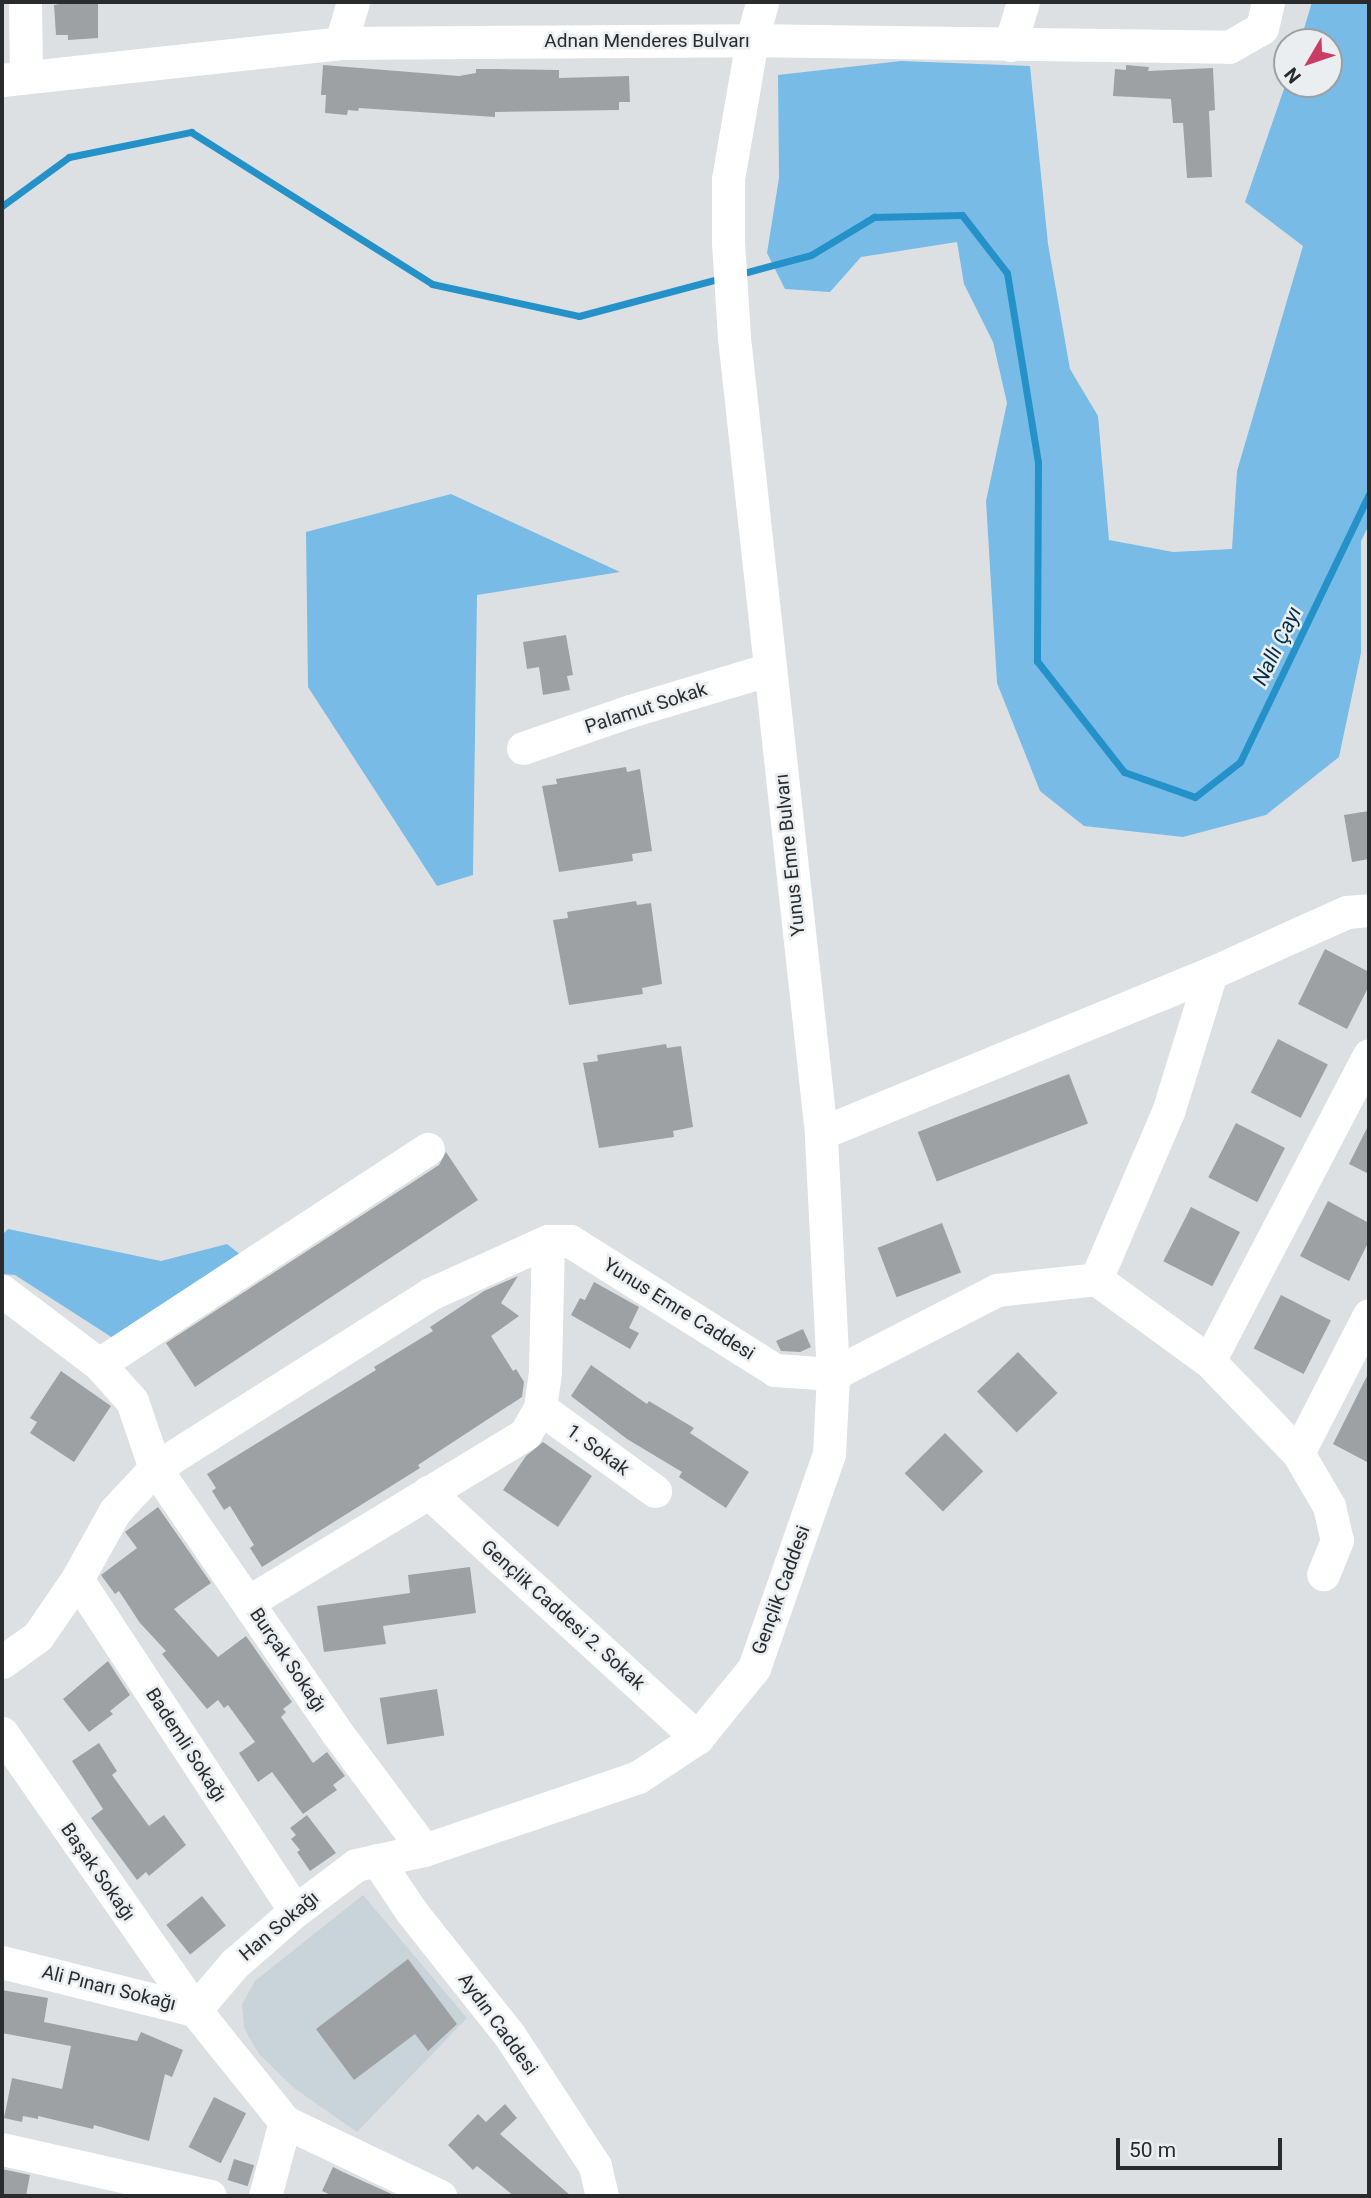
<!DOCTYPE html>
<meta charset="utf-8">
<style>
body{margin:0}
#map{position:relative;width:1371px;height:2198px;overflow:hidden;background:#dde0e3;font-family:Roboto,sans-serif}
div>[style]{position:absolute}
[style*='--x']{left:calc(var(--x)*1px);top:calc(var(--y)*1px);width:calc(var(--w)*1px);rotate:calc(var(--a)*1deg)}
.built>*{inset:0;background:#c9d3da}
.green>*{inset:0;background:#78bbe6}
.stream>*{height:7px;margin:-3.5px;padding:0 3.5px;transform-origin:3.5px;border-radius:3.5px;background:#2591c9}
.building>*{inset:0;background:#9ea1a4;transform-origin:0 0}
.minor>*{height:33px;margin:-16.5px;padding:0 16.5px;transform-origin:16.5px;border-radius:16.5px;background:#fff}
span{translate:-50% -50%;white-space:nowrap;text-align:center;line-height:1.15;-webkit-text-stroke:5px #eaeef0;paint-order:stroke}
.street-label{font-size:19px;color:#2a2b2c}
.water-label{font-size:21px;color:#002d44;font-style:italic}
.frame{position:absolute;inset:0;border:4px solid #2a2b2c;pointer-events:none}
.north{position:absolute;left:1273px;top:28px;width:70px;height:70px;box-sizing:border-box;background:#eaeef0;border:2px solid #9da0a2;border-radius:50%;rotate:231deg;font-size:19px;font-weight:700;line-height:28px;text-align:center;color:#2a2b2c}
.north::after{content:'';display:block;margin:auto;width:24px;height:32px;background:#cb3c64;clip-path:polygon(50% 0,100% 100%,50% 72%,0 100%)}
.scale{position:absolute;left:1116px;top:2138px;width:166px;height:32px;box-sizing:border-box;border:4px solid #2a2b2c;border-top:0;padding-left:9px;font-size:21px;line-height:24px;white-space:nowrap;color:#2a2b2c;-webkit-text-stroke:5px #eaeef0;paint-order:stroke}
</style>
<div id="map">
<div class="built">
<div style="clip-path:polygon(363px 1895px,467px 2018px,357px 2132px,294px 2088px,259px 2054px,244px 2028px,242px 2004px,255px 1981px)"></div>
</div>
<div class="green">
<div style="clip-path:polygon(1312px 2px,1369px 2px,1369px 525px,1361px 541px,1361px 653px,1339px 757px,1266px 815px,1183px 837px,1084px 826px,1040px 791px,997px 683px,986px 501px,1007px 403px,993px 342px,964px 284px,957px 242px,861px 257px,830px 292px,785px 289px,767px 253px,779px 178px,778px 75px,901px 61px,1030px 66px,1048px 244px,1070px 369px,1098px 416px,1109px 540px,1173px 552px,1232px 549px,1237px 471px,1303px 246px,1245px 202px,1287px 80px,1287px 84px,1329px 84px,1329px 42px,1300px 42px)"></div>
<div style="clip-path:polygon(451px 494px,620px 572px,477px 595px,473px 875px,437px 886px,308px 687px,306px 532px)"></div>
<div style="clip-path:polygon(8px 1229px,161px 1261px,227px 1244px,241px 1255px,116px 1340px,15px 1275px,2px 1274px,2px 1235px)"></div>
</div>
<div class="stream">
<div style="--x:2;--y:206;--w:83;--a:-36.2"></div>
<div style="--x:69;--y:157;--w:125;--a:-11.6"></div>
<div style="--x:191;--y:132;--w:285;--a:32.2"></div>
<div style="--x:432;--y:284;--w:150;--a:12.3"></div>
<div style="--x:579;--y:316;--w:148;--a:-14.9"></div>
<div style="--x:740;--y:274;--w:73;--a:-15"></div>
<div style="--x:811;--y:255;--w:74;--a:-31.1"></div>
<div style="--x:874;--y:217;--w:88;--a:-1.3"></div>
<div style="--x:962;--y:215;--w:73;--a:52.2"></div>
<div style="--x:1007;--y:273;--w:192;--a:80.7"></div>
<div style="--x:1038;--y:462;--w:199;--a:90.3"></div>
<div style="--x:1037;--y:661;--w:141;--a:51.9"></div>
<div style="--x:1124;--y:772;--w:75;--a:19.4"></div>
<div style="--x:1195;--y:797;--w:57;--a:-37.9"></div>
<div style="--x:1240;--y:762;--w:297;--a:-64.3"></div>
</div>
<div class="building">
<div style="clip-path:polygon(71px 2px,98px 2px,98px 38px,68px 40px,68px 35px,56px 35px,54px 5px)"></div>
<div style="clip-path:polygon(323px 65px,459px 76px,476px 73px,476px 69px,498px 69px,559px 70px,559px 78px,629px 76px,630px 102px,619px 102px,619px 110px,495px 112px,495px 117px,359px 108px,358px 111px,348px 110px,347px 115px,325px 113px,326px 95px,321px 95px)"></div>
<div style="clip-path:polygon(1126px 65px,1149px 67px,1148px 71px,1213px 68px,1215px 110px,1209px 111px,1212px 177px,1187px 178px,1183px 123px,1173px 123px,1171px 99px,1113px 96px,1115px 69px,1126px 70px)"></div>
<div style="clip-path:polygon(566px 635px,573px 675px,567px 676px,570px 690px,543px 695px,539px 667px,527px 669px,523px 642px)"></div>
<div style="clip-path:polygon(626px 767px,627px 772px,640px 769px,652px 851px,632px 854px,633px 861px,559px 872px,542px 786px,557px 784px,556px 779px)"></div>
<div style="clip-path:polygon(1369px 811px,1369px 859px,1352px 862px,1344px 815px)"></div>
<div style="clip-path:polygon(636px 901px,637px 905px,651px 903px,662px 984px,642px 988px,643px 994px,569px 1005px,553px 920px,568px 918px,567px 912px)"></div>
<div style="clip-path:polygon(1325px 949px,1369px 972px,1369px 986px,1347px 1029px,1298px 1004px)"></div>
<div style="left:1278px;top:1039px;width:56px;height:60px;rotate:27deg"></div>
<div style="clip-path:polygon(666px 1044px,667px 1048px,681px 1046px,693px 1127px,673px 1131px,674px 1137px,599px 1148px,583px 1063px,598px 1061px,597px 1055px)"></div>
<div style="left:1069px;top:1074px;width:53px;height:162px;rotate:69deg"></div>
<div style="left:1236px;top:1123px;width:55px;height:61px;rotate:27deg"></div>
<div style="clip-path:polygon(1369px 1124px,1369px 1174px,1349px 1164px)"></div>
<div style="clip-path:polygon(446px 1152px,478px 1200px,195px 1387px,166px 1343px,439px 1165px)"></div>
<div style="clip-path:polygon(1328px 1201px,1369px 1223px,1369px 1241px,1349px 1281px,1300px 1256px)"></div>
<div style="left:1191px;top:1207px;width:55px;height:61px;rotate:27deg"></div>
<div style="left:942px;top:1223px;width:53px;height:69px;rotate:69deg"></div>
<div style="clip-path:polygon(518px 1276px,501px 1303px,519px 1316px,491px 1336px,513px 1371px,516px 1369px,524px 1382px,522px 1397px,418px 1465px,420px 1468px,262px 1567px,250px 1548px,254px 1545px,230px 1506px,224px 1510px,212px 1491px,216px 1488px,207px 1474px,376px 1370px,374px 1367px,433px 1331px,430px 1327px,484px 1291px)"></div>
<div style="clip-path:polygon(594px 1282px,639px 1307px,629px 1328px,639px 1333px,630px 1349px,571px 1315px,580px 1298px,585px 1300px)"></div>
<div style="left:1281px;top:1295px;width:56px;height:60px;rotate:27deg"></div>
<div style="clip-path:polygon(803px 1329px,811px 1347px,800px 1352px,781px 1351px,776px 1341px)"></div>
<div style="left:1018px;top:1352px;width:57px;height:57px;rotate:46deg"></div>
<div style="clip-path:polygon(591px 1365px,647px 1404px,649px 1401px,694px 1428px,690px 1433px,749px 1472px,726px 1508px,679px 1477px,682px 1472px,627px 1439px,571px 1396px)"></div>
<div style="clip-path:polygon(61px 1371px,111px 1406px,74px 1462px,30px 1433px,37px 1422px,30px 1418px)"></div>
<div style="clip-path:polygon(1369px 1372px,1369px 1463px,1333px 1444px)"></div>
<div style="left:945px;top:1433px;width:54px;height:57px;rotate:45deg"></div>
<div style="clip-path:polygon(543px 1442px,592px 1476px,558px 1527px,503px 1490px,526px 1456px)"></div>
<div style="clip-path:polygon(158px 1507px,211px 1583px,174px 1609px,218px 1657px,246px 1636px,292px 1702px,283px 1709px,286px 1712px,281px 1717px,313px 1763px,327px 1752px,345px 1776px,333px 1785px,337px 1790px,303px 1814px,272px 1772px,258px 1782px,239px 1753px,255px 1742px,228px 1705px,224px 1708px,218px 1700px,207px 1709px,162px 1654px,166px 1651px,140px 1623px,119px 1591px,115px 1594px,101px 1575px,137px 1548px,125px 1532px)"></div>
<div style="clip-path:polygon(470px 1567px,476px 1613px,383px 1626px,386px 1644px,324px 1652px,317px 1606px,410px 1593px,408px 1575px)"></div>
<div style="clip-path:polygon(108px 1661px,130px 1695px,110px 1711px,113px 1714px,89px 1732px,63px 1699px)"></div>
<div style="left:437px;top:1689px;width:47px;height:58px;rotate:81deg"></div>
<div style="clip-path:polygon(99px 1743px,117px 1771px,112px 1775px,149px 1826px,164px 1815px,186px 1845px,149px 1876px,146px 1872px,137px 1880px,91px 1818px,103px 1809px,72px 1761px)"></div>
<div style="clip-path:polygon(307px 1815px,336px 1853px,310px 1871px,297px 1852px,300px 1850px,291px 1839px,296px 1835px,290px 1828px)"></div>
<div style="left:202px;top:1896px;width:38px;height:46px;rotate:51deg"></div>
<div style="clip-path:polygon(408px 1959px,457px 2024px,428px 2051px,415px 2034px,354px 2080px,316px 2029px)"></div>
<div style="clip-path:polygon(2px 1990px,48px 1998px,44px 2022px,137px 2041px,141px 2032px,183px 2050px,172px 2077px,165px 2074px,149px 2141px,94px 2125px,93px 2129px,38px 2116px,38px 2119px,23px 2116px,22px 2122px,4px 2118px,12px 2078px,62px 2089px,71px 2046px,2px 2033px)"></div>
<div style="left:214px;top:2097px;width:36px;height:56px;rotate:27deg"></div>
<div style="clip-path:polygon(505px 2104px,517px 2118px,500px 2134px,571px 2196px,514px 2196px,477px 2166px,473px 2170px,448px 2145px,478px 2114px,486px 2122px)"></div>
<div style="left:234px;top:2159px;width:21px;height:22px;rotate:17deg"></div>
<div style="clip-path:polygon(333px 2167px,343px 2172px,396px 2196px,333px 2196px,322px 2191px)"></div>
<div style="clip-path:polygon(2px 2169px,30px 2175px,26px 2196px,2px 2196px)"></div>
</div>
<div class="minor">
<div style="--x:25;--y:2;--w:75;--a:89.2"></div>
<div style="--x:341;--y:43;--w:43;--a:-73.7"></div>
<div style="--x:1010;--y:45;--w:45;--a:-73.2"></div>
<div style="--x:2;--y:80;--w:341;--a:-6.2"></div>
<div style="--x:341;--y:43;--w:411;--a:-0.4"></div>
<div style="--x:752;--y:40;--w:477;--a:0.8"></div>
<div style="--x:1229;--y:47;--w:38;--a:-30"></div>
<div style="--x:1262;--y:28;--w:27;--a:-77"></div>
<div style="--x:523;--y:748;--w:113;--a:-19.1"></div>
<div style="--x:630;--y:711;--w:146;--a:-16.7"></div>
<div style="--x:821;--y:1133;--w:422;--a:-22.3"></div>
<div style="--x:1211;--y:973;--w:149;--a:-24.2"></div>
<div style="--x:1347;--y:912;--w:22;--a:-5"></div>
<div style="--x:1096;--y:1279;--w:182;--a:-66.7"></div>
<div style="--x:1168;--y:1112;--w:145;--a:-72.8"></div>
<div style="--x:2;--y:1291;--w:121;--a:37"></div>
<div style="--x:99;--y:1364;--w:50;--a:48.3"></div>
<div style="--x:132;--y:1401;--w:71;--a:71.1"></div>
<div style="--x:155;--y:1468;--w:323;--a:55.5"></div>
<div style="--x:338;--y:1734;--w:144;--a:53.4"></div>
<div style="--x:1209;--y:1361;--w:345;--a:-62.4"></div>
<div style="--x:99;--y:1364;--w:393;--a:-33.2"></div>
<div style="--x:540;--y:1408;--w:142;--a:35.8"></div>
<div style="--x:1298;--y:1453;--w:155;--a:-62.8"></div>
<div style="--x:428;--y:1492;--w:365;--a:42.4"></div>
<div style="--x:77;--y:1579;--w:397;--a:56.7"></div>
<div style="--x:248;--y:1602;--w:324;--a:-31.2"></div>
<div style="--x:525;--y:1434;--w:30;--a:-60"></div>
<div style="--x:540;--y:1408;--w:37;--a:-82"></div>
<div style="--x:545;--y:1371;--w:130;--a:-88.7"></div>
<div style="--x:2;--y:1662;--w:44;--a:-35.8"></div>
<div style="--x:38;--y:1636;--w:69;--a:-55.6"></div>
<div style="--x:77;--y:1579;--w:78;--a:-60.8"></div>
<div style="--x:115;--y:1511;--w:59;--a:-47.1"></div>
<div style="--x:155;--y:1468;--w:325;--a:-32.3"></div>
<div style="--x:430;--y:1294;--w:129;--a:-24.2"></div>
<div style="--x:548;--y:1241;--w:22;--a:0"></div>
<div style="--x:570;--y:1241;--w:242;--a:32.2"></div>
<div style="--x:775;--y:1370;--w:58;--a:3.9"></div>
<div style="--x:833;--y:1374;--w:184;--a:-27.1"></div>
<div style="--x:997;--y:1290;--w:100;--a:-6.3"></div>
<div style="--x:1096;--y:1279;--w:140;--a:36"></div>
<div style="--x:1209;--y:1361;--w:128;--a:45.9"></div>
<div style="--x:1298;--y:1453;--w:61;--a:59.7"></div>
<div style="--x:1329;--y:1506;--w:35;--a:77"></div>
<div style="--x:1337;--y:1540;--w:37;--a:112"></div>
<div style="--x:2;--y:1733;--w:338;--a:55.1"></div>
<div style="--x:195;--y:2010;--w:144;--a:51.2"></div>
<div style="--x:285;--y:2122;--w:172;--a:25.5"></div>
<div style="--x:377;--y:1860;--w:61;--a:56.3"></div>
<div style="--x:411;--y:1911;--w:159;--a:51.6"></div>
<div style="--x:510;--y:2036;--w:155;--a:56.8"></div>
<div style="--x:595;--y:2166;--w:31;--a:77"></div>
<div style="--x:2;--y:1962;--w:199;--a:14"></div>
<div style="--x:195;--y:2010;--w:60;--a:-49.7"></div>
<div style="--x:234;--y:1964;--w:81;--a:-41"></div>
<div style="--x:295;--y:1911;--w:76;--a:-37"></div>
<div style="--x:356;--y:1865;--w:70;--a:-12.4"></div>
<div style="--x:424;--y:1850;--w:226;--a:-18.8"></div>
<div style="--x:638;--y:1777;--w:71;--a:-33.5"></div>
<div style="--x:697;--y:1738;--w:90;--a:-50.8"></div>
<div style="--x:754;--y:1668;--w:227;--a:-70.7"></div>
<div style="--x:829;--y:1454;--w:80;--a:-87.1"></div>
<div style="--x:833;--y:1374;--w:241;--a:-92.9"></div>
<div style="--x:821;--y:1133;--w:801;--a:-96.24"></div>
<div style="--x:734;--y:337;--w:95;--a:-93.6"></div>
<div style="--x:728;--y:242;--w:63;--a:-90"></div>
<div style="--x:728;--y:179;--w:141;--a:-80.2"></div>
<div style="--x:752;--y:40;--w:39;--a:-75"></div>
<div style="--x:2;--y:2149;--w:213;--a:12.7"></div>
<div style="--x:265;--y:2196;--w:77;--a:-74.9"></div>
</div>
<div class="street-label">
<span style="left:647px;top:41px">Adnan Menderes Bulvarı</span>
<span style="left:646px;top:708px;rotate:-18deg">Palamut Sokak</span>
<span style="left:790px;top:855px;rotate:-96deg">Yunus Emre Bulvarı</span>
<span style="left:679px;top:1309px;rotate:32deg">Yunus Emre Caddesi</span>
<span style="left:598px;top:1450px;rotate:36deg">1. Sokak</span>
<span style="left:781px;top:1590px;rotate:-70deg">Gençlik Caddesi</span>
<span style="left:563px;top:1615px;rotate:42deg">Gençlik Caddesi 2. Sokak</span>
<span style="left:288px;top:1660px;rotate:56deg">Burçak Sokağı</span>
<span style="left:186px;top:1745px;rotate:57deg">Bademli Sokağı</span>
<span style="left:98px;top:1872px;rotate:55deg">Başak Sokağı</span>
<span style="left:279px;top:1926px;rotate:-40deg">Han Sokağı</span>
<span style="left:109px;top:1988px;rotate:14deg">Ali Pınarı Sokağı</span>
<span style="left:498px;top:2024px;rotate:54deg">Aydın Caddesi</span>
</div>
<div class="water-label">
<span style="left:1277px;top:646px;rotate:-64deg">Nallı Çayı</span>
</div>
<div class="frame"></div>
<div class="north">N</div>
<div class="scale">50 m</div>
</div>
